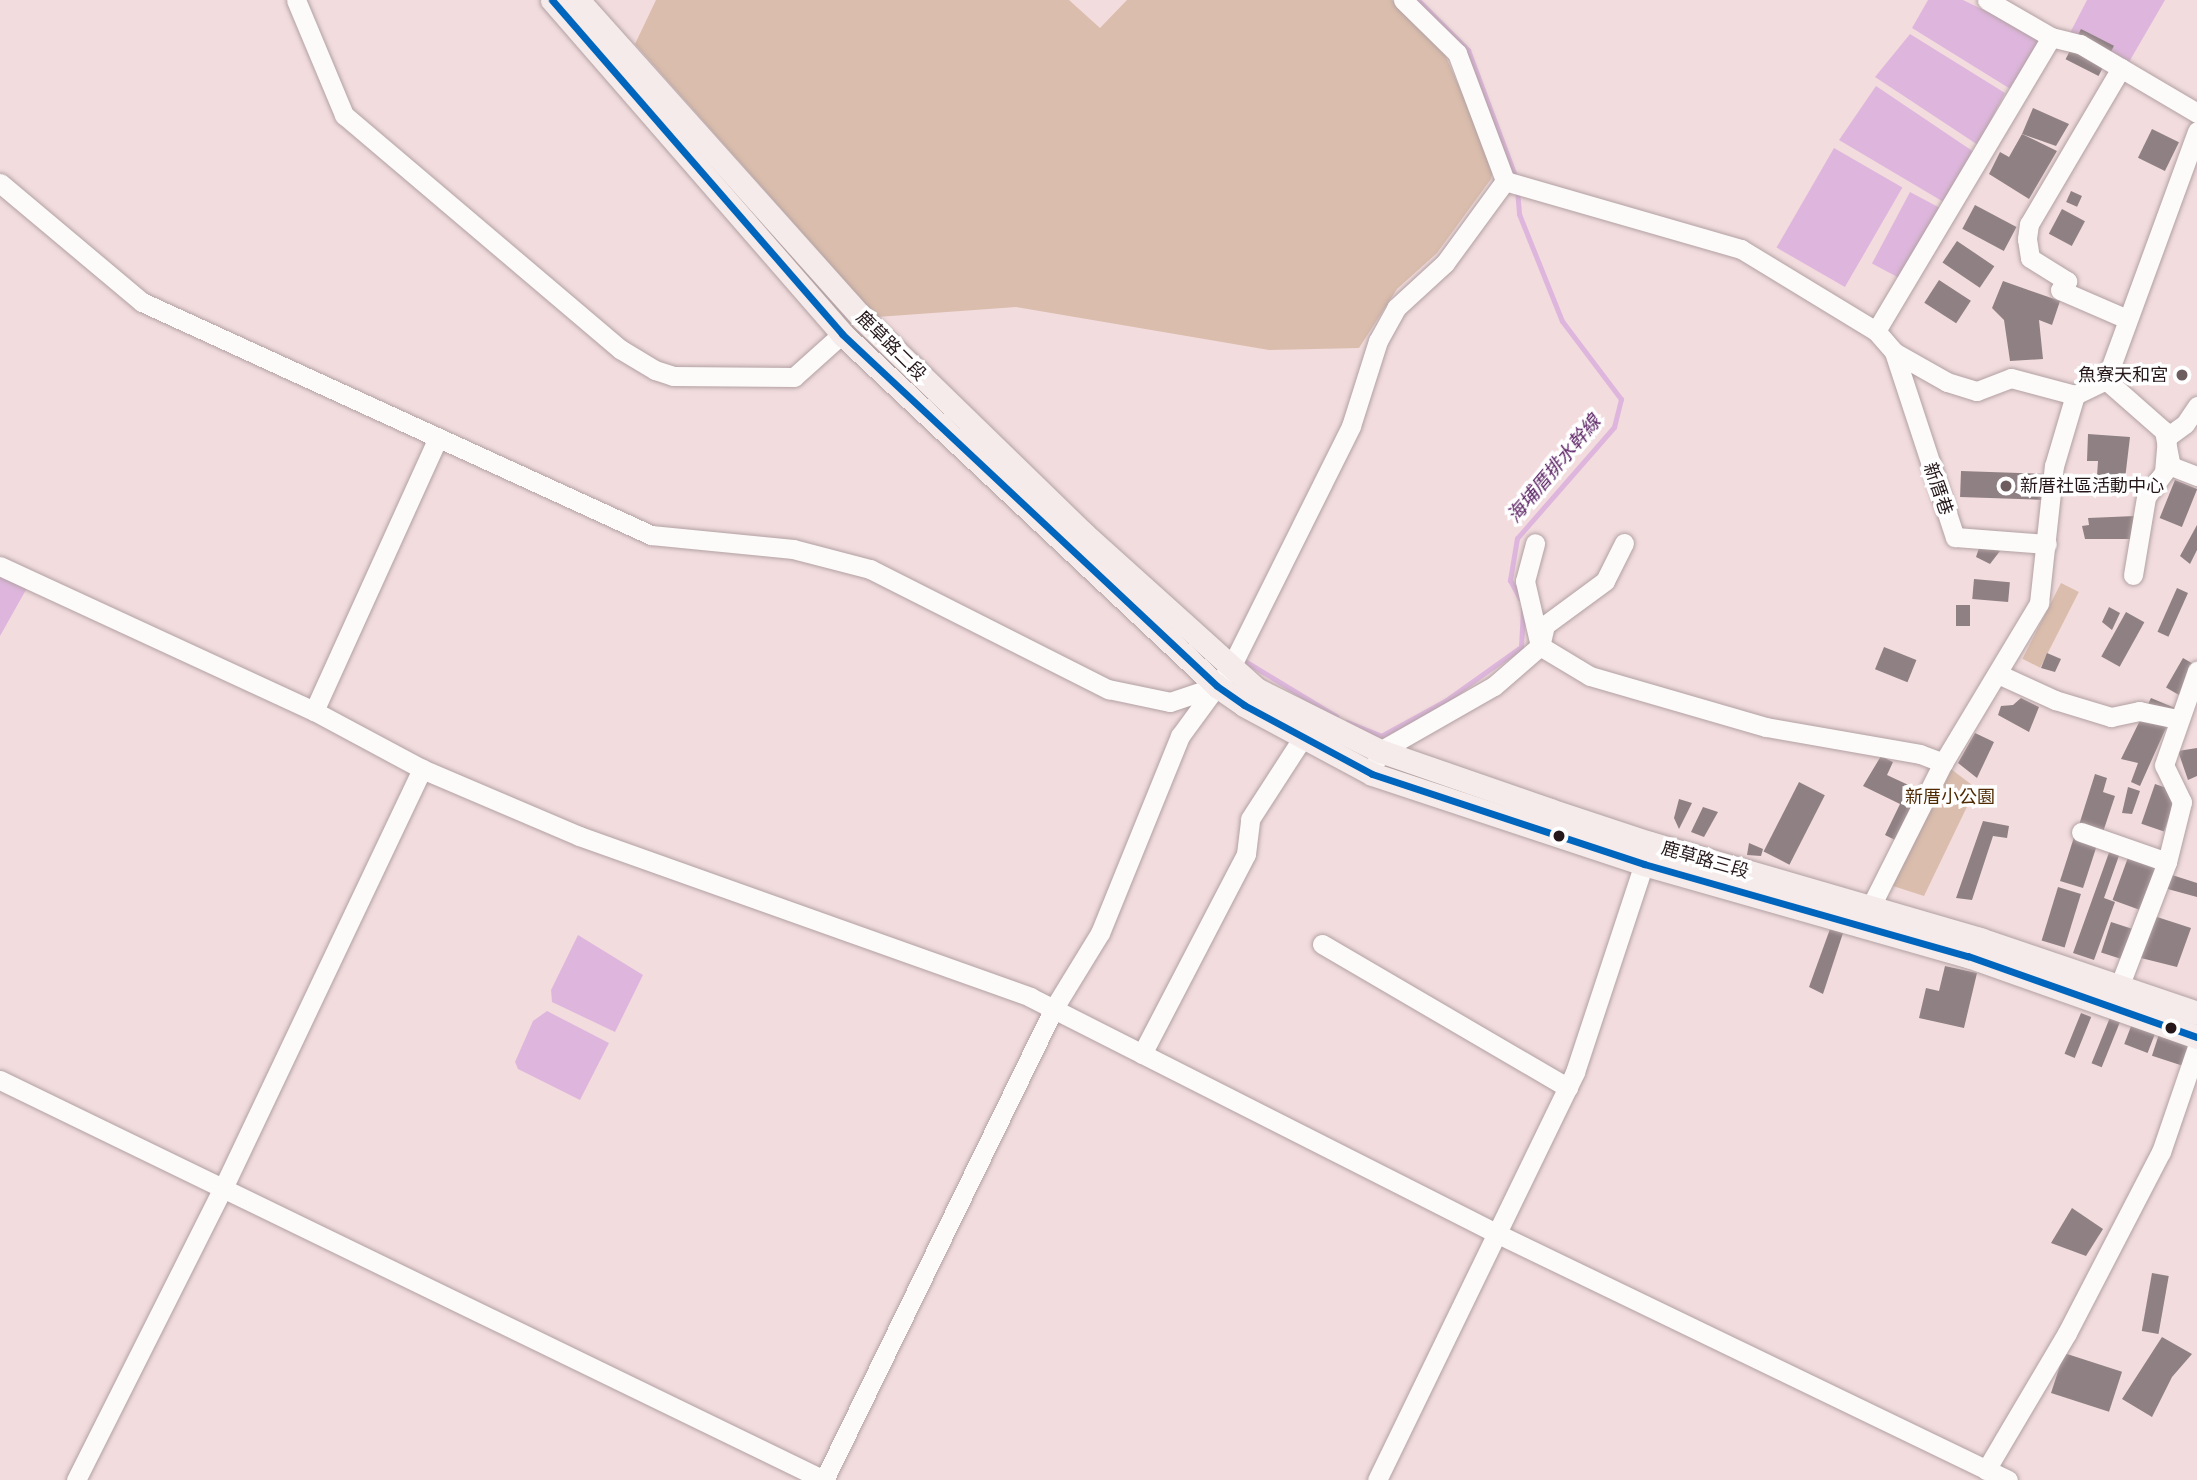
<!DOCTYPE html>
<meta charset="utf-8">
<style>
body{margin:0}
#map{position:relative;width:2197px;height:1480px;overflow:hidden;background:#f2dcde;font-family:Rubik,"Noto Sans TC",sans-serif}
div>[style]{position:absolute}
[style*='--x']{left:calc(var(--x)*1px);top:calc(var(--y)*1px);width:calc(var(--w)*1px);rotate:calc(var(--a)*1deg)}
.green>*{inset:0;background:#dabdac;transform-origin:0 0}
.water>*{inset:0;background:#deb6dd;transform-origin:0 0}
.stream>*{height:5px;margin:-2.5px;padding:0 2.5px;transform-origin:2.5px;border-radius:2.5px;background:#deb6dd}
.building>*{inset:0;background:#8f8084;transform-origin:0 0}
.roads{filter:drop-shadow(0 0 2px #b2a1a3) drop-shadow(0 0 2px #b2a1a3)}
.minor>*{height:19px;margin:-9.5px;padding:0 9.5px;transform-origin:9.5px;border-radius:9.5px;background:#fdfafa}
.major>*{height:23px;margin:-11.5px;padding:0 11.5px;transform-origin:11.5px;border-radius:11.5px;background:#f5ebea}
.bus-1>*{height:7px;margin:-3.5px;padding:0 3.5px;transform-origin:3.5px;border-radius:3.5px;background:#0065bd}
.dots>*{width:19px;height:19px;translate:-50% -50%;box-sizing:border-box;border:4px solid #fff;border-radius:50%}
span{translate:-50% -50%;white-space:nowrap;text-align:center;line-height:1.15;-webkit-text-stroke:7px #fff;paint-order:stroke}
.street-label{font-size:18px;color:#26181a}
.poi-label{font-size:18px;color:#26181a}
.right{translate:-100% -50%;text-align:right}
.left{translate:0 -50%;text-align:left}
.park-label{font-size:18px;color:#4f2a02}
.water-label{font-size:19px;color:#5a2164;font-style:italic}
</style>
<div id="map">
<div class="green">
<div style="clip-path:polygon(656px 0,1069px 0,1100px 28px,1127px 0,1392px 0,1445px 55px,1494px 165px,1491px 179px,1437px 253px,1397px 289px,1359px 348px,1269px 350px,1016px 307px,877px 317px,635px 44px)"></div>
<div style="left:2061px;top:583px;width:20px;height:85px;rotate:27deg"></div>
<div style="clip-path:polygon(1943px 763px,1976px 788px,1924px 896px,1893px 886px)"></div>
</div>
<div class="water">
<div style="clip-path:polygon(1928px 0,1963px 0,2042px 38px,2012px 90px,1912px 28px)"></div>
<div style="clip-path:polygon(2087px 0,2165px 0,2129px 62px,2070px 33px)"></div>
<div style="clip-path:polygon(1910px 34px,2005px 93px,1978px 145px,1875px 77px)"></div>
<div style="clip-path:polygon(1876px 86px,1974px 152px,1947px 204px,1839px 140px)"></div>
<div style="left:1834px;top:148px;width:79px;height:115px;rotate:30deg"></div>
<div style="left:1910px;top:192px;width:34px;height:81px;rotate:28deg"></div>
<div style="clip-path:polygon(0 573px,27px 588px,0 636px)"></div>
<div style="clip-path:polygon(578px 935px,643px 975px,615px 1032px,552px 1002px,551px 990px)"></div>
<div style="clip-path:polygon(547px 1011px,609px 1043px,580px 1100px,518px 1069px,515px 1062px,533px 1021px)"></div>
</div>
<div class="stream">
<div style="--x:1418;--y:0;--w:71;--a:45"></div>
<div style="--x:1468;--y:50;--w:140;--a:69.5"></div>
<div style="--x:1517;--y:190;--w:24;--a:85"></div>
<div style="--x:1519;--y:214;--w:115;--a:68.1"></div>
<div style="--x:1562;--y:321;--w:98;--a:52.9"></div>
<div style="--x:1621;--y:399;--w:29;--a:104"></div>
<div style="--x:1614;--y:427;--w:147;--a:131.1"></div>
<div style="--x:1517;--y:538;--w:43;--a:99.5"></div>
<div style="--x:1510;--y:580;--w:21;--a:62"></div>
<div style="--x:1243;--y:660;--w:109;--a:31.1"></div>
<div style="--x:1347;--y:722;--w:37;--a:22"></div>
<div style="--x:1381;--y:736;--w:73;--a:-28.7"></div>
<div style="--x:1445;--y:701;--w:93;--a:-35.4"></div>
<div style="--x:1521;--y:647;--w:39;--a:-87"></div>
</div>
<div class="building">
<div style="left:2081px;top:29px;width:37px;height:34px;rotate:27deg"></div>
<div style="clip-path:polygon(2033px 108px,2069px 124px,2056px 146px,2022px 134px)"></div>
<div style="left:2152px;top:129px;width:30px;height:32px;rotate:26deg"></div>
<div style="clip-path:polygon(2022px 134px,2057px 151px,2029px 199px,1989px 174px,2000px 152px,2009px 157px)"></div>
<div style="left:2071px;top:191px;width:12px;height:12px;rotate:24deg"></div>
<div style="left:1975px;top:205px;width:47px;height:27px;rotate:28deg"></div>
<div style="left:2062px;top:209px;width:26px;height:28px;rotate:28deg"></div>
<div style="left:1957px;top:241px;width:45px;height:26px;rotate:34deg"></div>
<div style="left:1939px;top:280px;width:38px;height:27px;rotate:33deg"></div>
<div style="clip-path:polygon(2003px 281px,2060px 301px,2052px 325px,2039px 320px,2043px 359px,2010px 361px,2004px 320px,1992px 308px)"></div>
<div style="clip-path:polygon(2088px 434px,2130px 437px,2125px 479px,2097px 476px,2098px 461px,2087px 461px)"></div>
<div style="left:1961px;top:471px;width:92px;height:26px;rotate:2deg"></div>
<div style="left:2175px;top:480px;width:24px;height:41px;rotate:22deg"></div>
<div style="clip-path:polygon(2135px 516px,2137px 539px,2085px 539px,2082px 526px,2089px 525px,2088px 518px)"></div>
<div style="clip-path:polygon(2197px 525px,2197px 550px,2190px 564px,2180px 556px)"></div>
<div style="clip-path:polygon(1981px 542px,2000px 551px,1990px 564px,1976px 557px)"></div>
<div style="left:1974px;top:579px;width:36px;height:20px;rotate:5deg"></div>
<div style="left:2177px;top:588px;width:12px;height:48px;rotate:24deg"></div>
<div style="left:1956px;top:605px;width:14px;height:21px"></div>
<div style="clip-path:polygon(2109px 607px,2120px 613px,2112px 630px,2102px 622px)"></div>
<div style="left:2126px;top:612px;width:21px;height:51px;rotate:29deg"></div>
<div style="left:1884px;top:647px;width:35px;height:24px;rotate:22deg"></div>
<div style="clip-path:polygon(2047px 653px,2061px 659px,2055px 672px,2041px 668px)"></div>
<div style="left:2183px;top:658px;width:16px;height:34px;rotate:30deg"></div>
<div style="clip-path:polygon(2021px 698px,2039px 707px,2029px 732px,1998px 715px,2001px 706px,2013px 705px)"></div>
<div style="clip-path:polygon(2151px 698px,2175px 708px,2140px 786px,2131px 782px,2138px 763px,2121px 759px)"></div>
<div style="clip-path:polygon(1975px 733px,1994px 742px,1977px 778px,1958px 763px)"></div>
<div style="clip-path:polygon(2197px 748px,2197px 776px,2188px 780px,2178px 751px)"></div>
<div style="clip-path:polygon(1881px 756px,1893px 762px,1887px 775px,1919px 790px,1895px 840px,1885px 835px,1900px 804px,1863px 786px)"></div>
<div style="clip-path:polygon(2095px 774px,2107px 778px,2103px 792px,2115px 796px,2103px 832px,2079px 825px)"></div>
<div style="left:1799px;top:782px;width:29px;height:78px;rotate:27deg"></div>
<div style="left:2155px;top:784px;width:24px;height:42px;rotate:19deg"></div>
<div style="clip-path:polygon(2128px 787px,2140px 791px,2132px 814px,2122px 813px)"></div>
<div style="clip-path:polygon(1679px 799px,1692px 803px,1679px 829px,1674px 818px)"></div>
<div style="clip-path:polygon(1703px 807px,1718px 812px,1704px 837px,1691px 832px)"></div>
<div style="clip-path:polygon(1983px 821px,2009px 826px,2007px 838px,1993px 836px,1972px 900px,1956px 898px)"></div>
<div style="clip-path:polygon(2076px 831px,2097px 845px,2083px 888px,2060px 881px)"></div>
<div style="clip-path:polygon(1749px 843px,1763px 849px,1761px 856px,1747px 855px)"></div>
<div style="clip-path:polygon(2111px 847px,2121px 850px,2104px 898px,2115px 902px,2094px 960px,2073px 953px)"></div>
<div style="left:2130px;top:852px;width:30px;height:51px;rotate:20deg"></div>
<div style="clip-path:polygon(2169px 874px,2197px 883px,2197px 897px,2164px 888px)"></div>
<div style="left:2058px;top:887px;width:24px;height:56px;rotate:17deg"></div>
<div style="clip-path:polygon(2154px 916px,2191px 928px,2177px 967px,2137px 957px)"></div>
<div style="left:2111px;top:922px;width:22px;height:32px;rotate:18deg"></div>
<div style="clip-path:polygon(1830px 929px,1843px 933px,1823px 994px,1809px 987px)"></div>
<div style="clip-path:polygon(1945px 966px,1977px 973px,1964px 1028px,1919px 1018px,1926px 988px,1939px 991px)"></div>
<div style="left:2081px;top:1013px;width:11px;height:44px;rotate:22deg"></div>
<div style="left:2111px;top:1015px;width:11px;height:52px;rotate:22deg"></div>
<div style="left:2135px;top:1016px;width:25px;height:30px;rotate:21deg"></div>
<div style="left:2160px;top:1031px;width:33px;height:26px;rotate:18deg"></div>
<div style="clip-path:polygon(2072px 1208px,2103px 1229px,2086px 1256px,2051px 1243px)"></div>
<div style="left:2152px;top:1273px;width:17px;height:59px;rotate:10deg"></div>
<div style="clip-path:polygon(2162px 1337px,2192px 1354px,2172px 1377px,2152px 1417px,2122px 1399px)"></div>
<div style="left:2064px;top:1353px;width:61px;height:42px;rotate:18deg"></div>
</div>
<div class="roads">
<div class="minor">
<div style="--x:296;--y:0;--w:125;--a:67.3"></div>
<div style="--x:344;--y:115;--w:362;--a:40.3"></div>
<div style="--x:620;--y:349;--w:41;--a:31"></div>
<div style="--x:655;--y:370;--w:19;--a:18"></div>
<div style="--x:673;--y:376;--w:121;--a:0.5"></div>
<div style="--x:794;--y:377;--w:64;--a:-41.9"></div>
<div style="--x:1403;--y:0;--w:76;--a:44.5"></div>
<div style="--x:1457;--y:53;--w:137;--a:69.4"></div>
<div style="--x:1987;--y:0;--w:74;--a:30"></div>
<div style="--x:2121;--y:68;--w:181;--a:120.5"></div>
<div style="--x:2029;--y:224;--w:15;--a:98"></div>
<div style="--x:2027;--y:239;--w:19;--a:81"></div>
<div style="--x:2030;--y:258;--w:44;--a:31.9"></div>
<div style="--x:2067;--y:281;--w:11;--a:128"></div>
<div style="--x:2060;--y:290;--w:73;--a:23.4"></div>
<div style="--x:0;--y:183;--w:185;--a:40"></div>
<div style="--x:142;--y:302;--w:560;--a:24.6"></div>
<div style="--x:651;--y:535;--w:143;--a:5.6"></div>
<div style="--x:793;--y:549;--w:80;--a:14.6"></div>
<div style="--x:870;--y:569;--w:267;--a:26.8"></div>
<div style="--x:1108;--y:689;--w:63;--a:11.8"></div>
<div style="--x:1170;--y:702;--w:50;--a:-18.8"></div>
<div style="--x:1876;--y:331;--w:342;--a:-59.2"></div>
<div style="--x:2051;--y:37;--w:30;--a:14"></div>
<div style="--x:2080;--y:44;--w:136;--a:30.5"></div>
<div style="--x:1894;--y:352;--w:195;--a:71.8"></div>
<div style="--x:1955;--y:537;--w:92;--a:4.4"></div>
<div style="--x:2106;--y:380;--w:265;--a:-69.9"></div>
<div style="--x:1624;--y:543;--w:42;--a:116.6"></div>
<div style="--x:1605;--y:581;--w:74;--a:143.7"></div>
<div style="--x:1545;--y:625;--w:22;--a:103"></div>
<div style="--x:1540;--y:646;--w:58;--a:31"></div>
<div style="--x:1590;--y:676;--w:183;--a:16.2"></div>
<div style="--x:1766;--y:727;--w:156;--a:9.9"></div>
<div style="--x:1920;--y:754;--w:25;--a:21"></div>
<div style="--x:0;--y:566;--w:346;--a:24.8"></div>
<div style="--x:314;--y:711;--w:123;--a:28.2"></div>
<div style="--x:422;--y:769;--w:171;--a:23.1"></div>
<div style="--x:579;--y:836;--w:479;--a:19.6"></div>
<div style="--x:1030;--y:997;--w:525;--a:26.86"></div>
<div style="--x:1498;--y:1234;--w:566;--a:25.75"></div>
<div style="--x:2133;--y:575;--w:79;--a:-80.5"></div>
<div style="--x:2146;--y:497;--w:31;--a:-54"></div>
<div style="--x:2164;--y:472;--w:35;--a:-85"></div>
<div style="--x:2167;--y:437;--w:22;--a:-36"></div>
<div style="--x:2185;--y:424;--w:22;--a:-56"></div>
<div style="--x:1998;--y:674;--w:63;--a:24.5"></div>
<div style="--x:2055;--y:700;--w:59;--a:16.9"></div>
<div style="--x:2111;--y:717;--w:29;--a:-12"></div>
<div style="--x:2139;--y:711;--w:40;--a:12"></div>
<div style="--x:314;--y:711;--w:300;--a:-65.6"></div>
<div style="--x:1377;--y:759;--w:9;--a:-69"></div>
<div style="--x:1380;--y:751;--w:131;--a:-29.7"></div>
<div style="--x:1494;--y:686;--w:61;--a:-41"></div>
<div style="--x:1540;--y:646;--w:67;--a:-103"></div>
<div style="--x:1525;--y:581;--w:39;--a:-75"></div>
<div style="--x:2081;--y:832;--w:91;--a:19.2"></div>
<div style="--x:1865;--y:918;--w:174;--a:-63.3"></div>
<div style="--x:1943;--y:763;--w:187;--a:-59"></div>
<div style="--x:2039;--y:603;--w:138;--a:-83.8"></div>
<div style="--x:2054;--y:466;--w:74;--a:-73.5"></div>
<div style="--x:1322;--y:944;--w:285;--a:30.3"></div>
<div style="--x:2114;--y:1000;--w:148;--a:-69"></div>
<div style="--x:2167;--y:862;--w:62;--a:-76"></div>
<div style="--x:2182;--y:802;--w:41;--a:-115.9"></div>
<div style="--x:2164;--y:765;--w:100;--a:-70.7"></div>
<div style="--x:1142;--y:1054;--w:225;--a:-62.5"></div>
<div style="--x:1246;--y:854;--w:35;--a:-83"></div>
<div style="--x:1250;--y:819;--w:98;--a:-57.1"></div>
<div style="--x:0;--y:1080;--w:916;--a:25.89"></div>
<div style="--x:1986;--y:1470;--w:159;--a:-59.4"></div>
<div style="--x:2067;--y:1333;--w:204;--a:-62.6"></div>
<div style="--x:2161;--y:1152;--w:111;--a:-71.1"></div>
<div style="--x:76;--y:1480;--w:329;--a:-63.3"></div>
<div style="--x:224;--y:1186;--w:462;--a:-64.6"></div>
<div style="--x:824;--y:1480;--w:525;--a:-64.02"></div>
<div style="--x:1054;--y:1008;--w:88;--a:-58.5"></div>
<div style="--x:1100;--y:933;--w:213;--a:-67.9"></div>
<div style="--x:1180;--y:736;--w:88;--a:-53.8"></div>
<div style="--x:1232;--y:665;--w:267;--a:-63.5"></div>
<div style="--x:1351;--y:426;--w:89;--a:-72.4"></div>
<div style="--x:1378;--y:341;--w:38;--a:-61"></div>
<div style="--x:1396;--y:308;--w:67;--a:-42.6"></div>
<div style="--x:1445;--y:263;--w:102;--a:-53.8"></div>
<div style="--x:1505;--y:181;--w:246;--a:16.1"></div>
<div style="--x:1741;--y:249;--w:158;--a:31.3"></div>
<div style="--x:1876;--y:331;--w:28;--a:49"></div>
<div style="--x:1894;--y:352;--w:61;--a:29.5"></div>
<div style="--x:1947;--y:382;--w:31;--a:17"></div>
<div style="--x:1977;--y:391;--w:36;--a:-21"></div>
<div style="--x:2011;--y:378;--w:66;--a:14.9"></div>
<div style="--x:2075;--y:395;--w:34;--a:-26"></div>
<div style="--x:2106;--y:380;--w:77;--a:41.3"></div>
<div style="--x:2164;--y:431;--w:36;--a:79"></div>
<div style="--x:2171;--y:466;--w:28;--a:21"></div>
<div style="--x:1377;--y:1480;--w:454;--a:-64.1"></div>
<div style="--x:1575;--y:1072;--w:233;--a:-71.7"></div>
</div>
<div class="major">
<div style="--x:552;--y:0;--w:442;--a:49"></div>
<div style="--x:842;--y:334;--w:514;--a:43.19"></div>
<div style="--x:1217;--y:686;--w:33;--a:35"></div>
<div style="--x:1244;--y:705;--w:145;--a:28.3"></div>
<div style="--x:1372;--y:774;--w:287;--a:18.3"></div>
<div style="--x:1644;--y:864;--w:337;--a:15.9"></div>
<div style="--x:1968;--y:956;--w:243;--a:19.5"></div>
<div style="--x:578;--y:0;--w:428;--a:48.2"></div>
<div style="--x:863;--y:319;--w:307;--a:44.2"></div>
<div style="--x:1083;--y:533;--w:233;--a:42"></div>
<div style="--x:1256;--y:689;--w:139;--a:26.6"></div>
<div style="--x:1380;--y:751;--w:180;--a:19.1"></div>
<div style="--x:1550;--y:810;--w:105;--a:18.3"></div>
<div style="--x:1650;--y:843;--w:344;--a:16.2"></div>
<div style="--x:1980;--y:939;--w:229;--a:18.8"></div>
</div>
</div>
<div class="bus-1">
<div style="--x:552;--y:0;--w:442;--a:49"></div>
<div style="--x:842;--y:334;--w:514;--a:43.19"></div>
<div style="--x:1217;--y:686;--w:33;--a:35"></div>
<div style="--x:1244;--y:705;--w:145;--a:28.3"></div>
<div style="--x:1372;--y:774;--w:287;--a:18.3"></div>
<div style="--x:1644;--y:864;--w:337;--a:15.9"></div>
<div style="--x:1968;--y:956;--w:243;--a:19.5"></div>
</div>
<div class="dots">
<div style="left:2182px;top:375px;background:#6d5d5f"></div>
<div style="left:2006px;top:486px;background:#6d5d5f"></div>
<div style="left:1559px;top:836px;background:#26181a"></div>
<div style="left:2171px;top:1028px;background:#26181a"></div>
</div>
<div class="street-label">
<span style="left:891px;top:346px;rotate:45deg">鹿草路二段</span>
<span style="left:1938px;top:489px;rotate:71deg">新厝巷</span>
<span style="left:1705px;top:860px;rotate:16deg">鹿草路三段</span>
</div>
<div class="poi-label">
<span class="right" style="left:2168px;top:375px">魚寮天和宮</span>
<span class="left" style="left:2020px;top:486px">新厝社區活動中心</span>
</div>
<div class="park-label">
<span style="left:1950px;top:797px">新厝小公園</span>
</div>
<div class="water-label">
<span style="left:1554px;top:469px;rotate:-50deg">海埔厝排水幹線</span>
</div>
</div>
